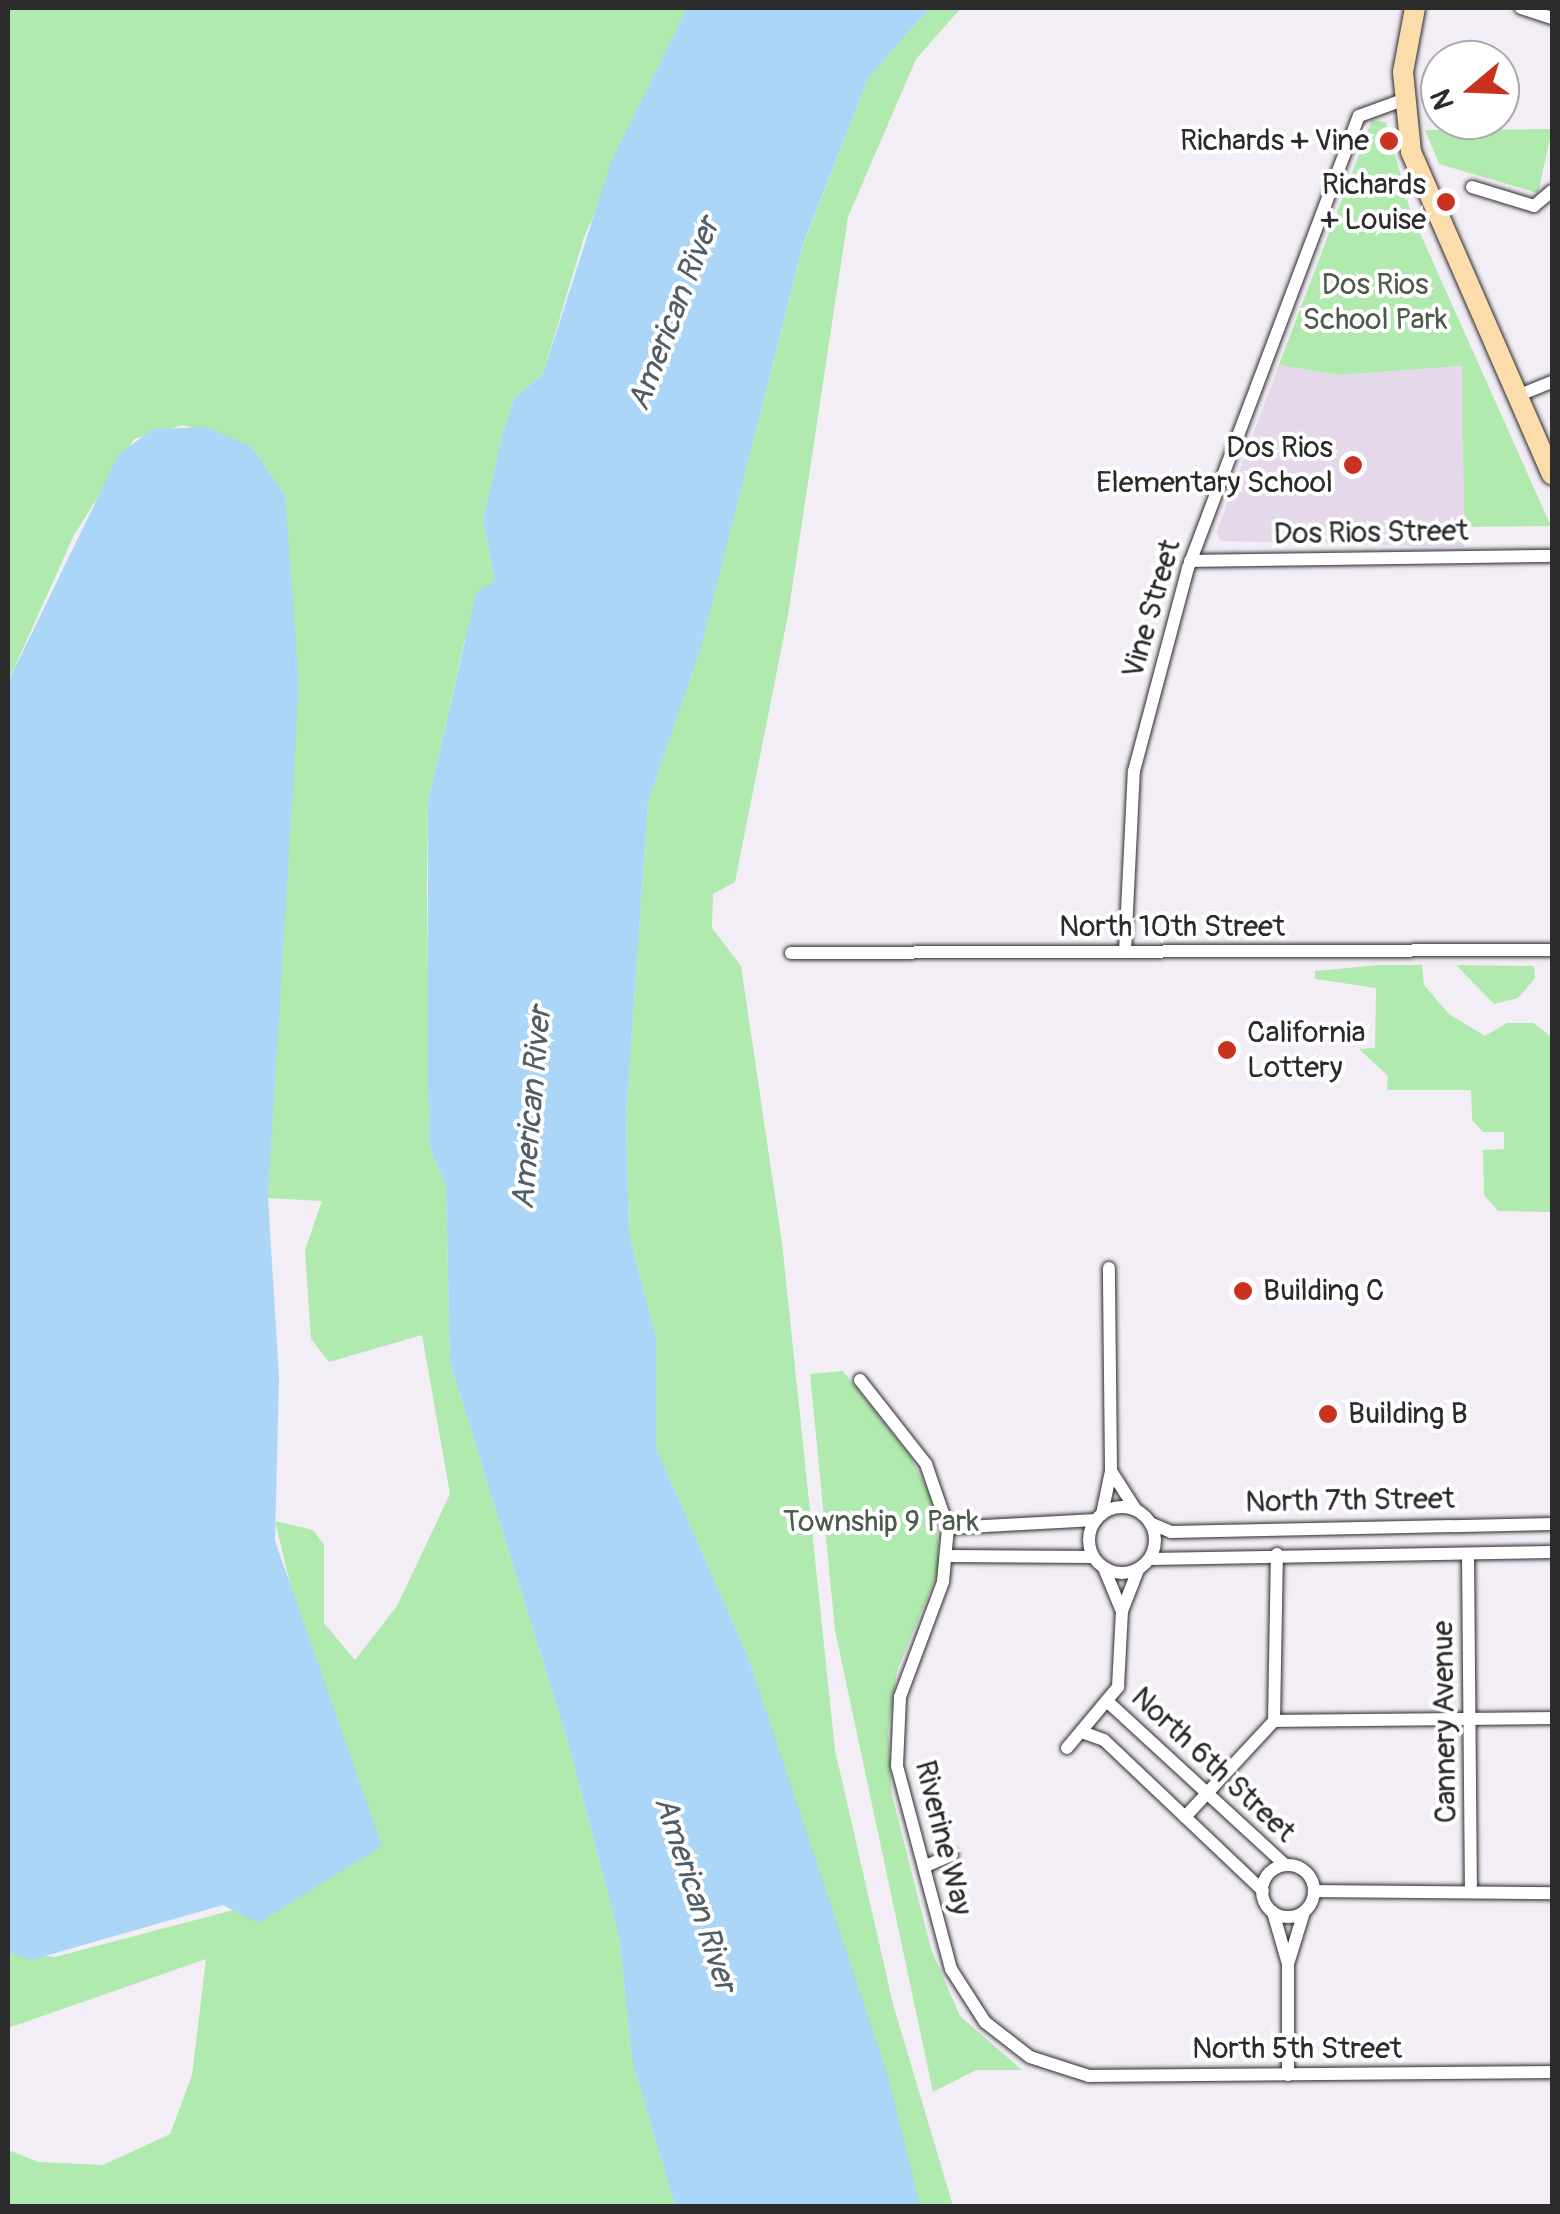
<!DOCTYPE html>
<style>
body{margin:0}
#map{position:relative;width:1560px;height:2214px;overflow:hidden;background:#f3edf6;font-family:Pangolin,sans-serif}
div>[style]{position:absolute}
[style*='--x']{left:calc(var(--x)*1px);top:calc(var(--y)*1px);width:calc(var(--w)*1px);rotate:calc(var(--a)*1deg)}
.built>*{inset:0;background:#e5d8eb}
.green>*{inset:0;background:#b0eaae}
.water>*{inset:0;background:#abd6f7}
.roads{filter:drop-shadow(0 0 2px #2b2b2b) drop-shadow(0 0 2px #2b2b2b)}
.minor>*{height:12px;margin:-6px;padding:0 6px;transform-origin:6px;border-radius:6px;background:#fff}
.minor>.ring{margin:-6px;padding:0;box-sizing:content-box;background:none;border:12px solid #fff;border-radius:50%}
.primary>*{height:20px;margin:-10px;padding:0 10px;transform-origin:10px;border-radius:10px;background:#faddab}
.dots>*{width:28px;height:28px;translate:-50% -50%;box-sizing:border-box;border:5px solid #fff;border-radius:50%}
span{translate:-50% -50%;white-space:nowrap;text-align:center;line-height:1.15;-webkit-text-stroke:8px #fff;paint-order:stroke}
.poi-label{font-size:30px;color:#2b2b2b}
.right{translate:-100% -50%;text-align:right}
.left{translate:0 -50%;text-align:left}
.park-label{font-size:30px;color:#4c5b4c}
.street-label{font-size:30px;color:#2b2b2b}
.water-label{font-size:32px;color:#515e68;font-style:italic}
.frame{position:absolute;inset:0;border:10px solid #2b2b2b;pointer-events:none}
.north{position:absolute;left:1420px;top:40px;width:100px;height:100px;box-sizing:border-box;background:#fff;border:2px solid #aaa;border-radius:50%;rotate:251deg;font-size:28px;font-weight:700;line-height:40px;text-align:center;color:#2b2b2b}
.north::after{content:'';display:block;margin:auto;width:35px;height:45px;background:#c8321e;clip-path:polygon(50% 0,100% 100%,50% 72%,0 100%)}
</style>
<div id="map">
<div class="built">
<div style="clip-path:polygon(1279px 365px,1339px 375px,1463px 366px,1464px 547px,1221px 541px,1216px 533px)"></div>
</div>
<div class="green">
<div style="clip-path:polygon(8px 8px,687px 8px,584px 237px,543px 374px,514px 399px,503px 432px,483px 520px,495px 581px,465px 639px,428px 802px,427px 887px,430px 1147px,446px 1187px,450px 1362px,568px 1742px,619px 1935px,632px 2060px,675px 2206px,8px 2206px,8px 2150px,39px 2162px,103px 2165px,170px 2134px,192px 2075px,206px 1959px,8px 2028px,8px 1952px,55px 1957px,237px 1909px,381px 1846px,295px 1605px,275px 1521px,313px 1530px,324px 1545px,324px 1623px,355px 1660px,397px 1606px,450px 1494px,422px 1335px,329px 1362px,311px 1339px,305px 1250px,322px 1201px,268px 1198px,290px 816px,287px 534px,285px 495px,251px 446px,183px 425px,134px 439px,74px 535px,8px 682px)"></div>
<div style="clip-path:polygon(930px 8px,961px 8px,916px 59px,848px 217px,788px 615px,735px 882px,713px 894px,712px 928px,741px 966px,782px 1243px,835px 1750px,893px 2004px,953px 2206px,920px 2206px,748px 1657px,656px 1448px,656px 1339px,629px 1234px,626px 1115px,648px 802px,700px 649px,803px 246px,868px 78px)"></div>
<div style="clip-path:polygon(1372px 120px,1386px 122px,1411px 213px,1551px 526px,1464px 527px,1462px 366px,1339px 375px,1279px 365px)"></div>
<div style="clip-path:polygon(1552px 129px,1538px 193px,1439px 164px,1425px 130px)"></div>
<div style="clip-path:polygon(1379px 965px,1422px 965px,1424px 985px,1449px 1014px,1485px 1036px,1507px 1023px,1533px 1023px,1552px 1037px,1552px 1212px,1498px 1211px,1484px 1195px,1483px 1150px,1504px 1149px,1504px 1132px,1483px 1132px,1472px 1120px,1471px 1090px,1387px 1090px,1388px 1076px,1359px 1049px,1375px 1048px,1376px 988px,1315px 979px,1315px 971px)"></div>
<div style="clip-path:polygon(1456px 965px,1534px 966px,1535px 978px,1518px 998px,1494px 1004px)"></div>
<div style="clip-path:polygon(843px 1371px,910px 1456px,936px 1507px,939px 1569px,897px 1671px,888px 1732px,892px 1795px,931px 1949px,960px 2016px,1022px 2070px,976px 2070px,933px 2092px,835px 1630px,810px 1374px)"></div>
</div>
<div class="water">
<div style="clip-path:polygon(687px 8px,930px 8px,868px 78px,803px 245px,700px 650px,648px 802px,626px 1115px,629px 1234px,656px 1339px,656px 1448px,748px 1657px,887px 2073px,920px 2206px,675px 2206px,632px 2060px,619px 1935px,568px 1742px,450px 1362px,446px 1187px,430px 1147px,428px 1081px,428px 802px,476px 593px,495px 581px,483px 520px,503px 432px,514px 399px,543px 374px,611px 162px)"></div>
<div style="clip-path:polygon(206px 427px,251px 446px,285px 495px,299px 685px,268px 1198px,279px 1376px,275px 1541px,382px 1846px,258px 1923px,223px 1905px,31px 1960px,8px 1952px,8px 682px,119px 454px,153px 429px)"></div>
</div>
<div class="roads">
<div class="minor">
<div style="--x:1521;--y:8;--w:33;--a:18"></div>
<div style="--x:1472;--y:187;--w:65;--a:17"></div>
<div style="--x:1534;--y:206;--w:23;--a:-40"></div>
<div style="--x:1517;--y:396;--w:38;--a:-22"></div>
<div style="--x:1190;--y:561;--w:362;--a:-0.8"></div>
<div style="--x:1125;--y:952;--w:181;--a:-87.2"></div>
<div style="--x:1134;--y:771;--w:210;--a:-75.1"></div>
<div style="--x:1188;--y:568;--w:483;--a:-69.3"></div>
<div style="--x:1359;--y:116;--w:47;--a:-20"></div>
<div style="--x:791;--y:953;--w:761;--a:-0.23"></div>
<div style="--x:860;--y:1380;--w:107;--a:51.8"></div>
<div style="--x:926;--y:1464;--w:68;--a:71"></div>
<div style="--x:948;--y:1528;--w:54;--a:95.3"></div>
<div style="--x:943;--y:1582;--w:123;--a:110.5"></div>
<div style="--x:900;--y:1697;--w:69;--a:92.5"></div>
<div style="--x:897;--y:1766;--w:210;--a:75.1"></div>
<div style="--x:951;--y:1969;--w:63;--a:57.3"></div>
<div style="--x:985;--y:2022;--w:57;--a:37.9"></div>
<div style="--x:1030;--y:2057;--w:62;--a:17.9"></div>
<div style="--x:1089;--y:2076;--w:463;--a:-0.5"></div>
<div style="--x:1111;--y:1471;--w:46;--a:57.3"></div>
<div class="ring" style="left:1089px;top:1507px;width:54px;height:54px"></div>
<div style="--x:1102;--y:1514;--w:44;--a:-78.2"></div>
<div style="--x:1111;--y:1471;--w:203;--a:-90.6"></div>
<div style="--x:1150;--y:1523;--w:23;--a:23"></div>
<div style="--x:1171;--y:1532;--w:381;--a:-1.2"></div>
<div style="--x:948;--y:1528;--w:148;--a:-3.1"></div>
<div style="--x:1468;--y:1554;--w:335;--a:89.5"></div>
<div style="--x:947;--y:1556;--w:146;--a:0.4"></div>
<div style="--x:1150;--y:1559;--w:402;--a:-1"></div>
<div style="--x:1104;--y:1568;--w:44;--a:67.5"></div>
<div style="--x:1108;--y:1702;--w:241;--a:42.6"></div>
<div style="--x:1274;--y:1721;--w:278;--a:-0.6"></div>
<div style="--x:1082;--y:1732;--w:23;--a:20"></div>
<div style="--x:1104;--y:1740;--w:219;--a:43.5"></div>
<div style="--x:1067;--y:1748;--w:80;--a:-50.1"></div>
<div style="--x:1118;--y:1687;--w:76;--a:-87"></div>
<div style="--x:1122;--y:1611;--w:44;--a:-68.7"></div>
<div style="--x:1185;--y:1817;--w:131;--a:-47.2"></div>
<div style="--x:1274;--y:1721;--w:167;--a:-89"></div>
<div style="--x:928;--y:1865;--w:26;--a:-23"></div>
<div class="ring" style="left:1262px;top:1865px;width:40px;height:40px"></div>
<div style="--x:1314;--y:1891;--w:238;--a:0.5"></div>
<div style="--x:1273;--y:1912;--w:54;--a:73.9"></div>
<div style="--x:1288;--y:1964;--w:54;--a:-72.9"></div>
<div style="--x:1288;--y:2075;--w:111;--a:-90"></div>
</div>
<div class="primary">
<div style="--x:1415;--y:8;--w:65;--a:100.6"></div>
<div style="--x:1403;--y:72;--w:80;--a:84.3"></div>
<div style="--x:1411;--y:152;--w:352;--a:66.4"></div>
</div>
</div>
<div class="dots">
<div style="left:1389px;top:141px;background:#c8321e"></div>
<div style="left:1446px;top:202px;background:#c8321e"></div>
<div style="left:1353px;top:465px;background:#c8321e"></div>
<div style="left:1227px;top:1050px;background:#c8321e"></div>
<div style="left:1243px;top:1291px;background:#c8321e"></div>
<div style="left:1328px;top:1414px;background:#c8321e"></div>
</div>
<div class="poi-label">
<span class="right" style="left:1369px;top:141px">Richards + Vine</span>
<span class="right" style="left:1426px;top:202px">Richards<br>+ Louise</span>
<span class="right" style="left:1333px;top:465px">Dos Rios<br>Elementary School</span>
<span class="left" style="left:1247px;top:1050px">California<br>Lottery</span>
<span class="left" style="left:1263px;top:1291px">Building C</span>
<span class="left" style="left:1348px;top:1414px">Building B</span>
</div>
<div class="park-label">
<span style="left:1375px;top:302px">Dos Rios<br>School Park</span>
<span style="left:881px;top:1522px">Township 9 Park</span>
</div>
<div class="street-label">
<span style="left:1371px;top:533px;rotate:-1deg">Dos Rios Street</span>
<span style="left:1152px;top:609px;rotate:-74deg">Vine Street</span>
<span style="left:1172px;top:927px">North 10th Street</span>
<span style="left:1350px;top:1501px;rotate:-1deg">North 7th Street</span>
<span style="left:1445px;top:1722px;rotate:-91deg">Cannery Avenue</span>
<span style="left:1213px;top:1765px;rotate:43deg">North 6th Street</span>
<span style="left:943px;top:1838px;rotate:76deg">Riverine Way</span>
<span style="left:1297px;top:2049px">North 5th Street</span>
</div>
<div class="water-label">
<span style="left:674px;top:314px;rotate:-69deg">American River</span>
<span style="left:532px;top:1108px;rotate:-85deg">American River</span>
<span style="left:695px;top:1894px;rotate:72deg">American River</span>
</div>
<div class="frame"></div>
<div class="north">N</div>
</div>
